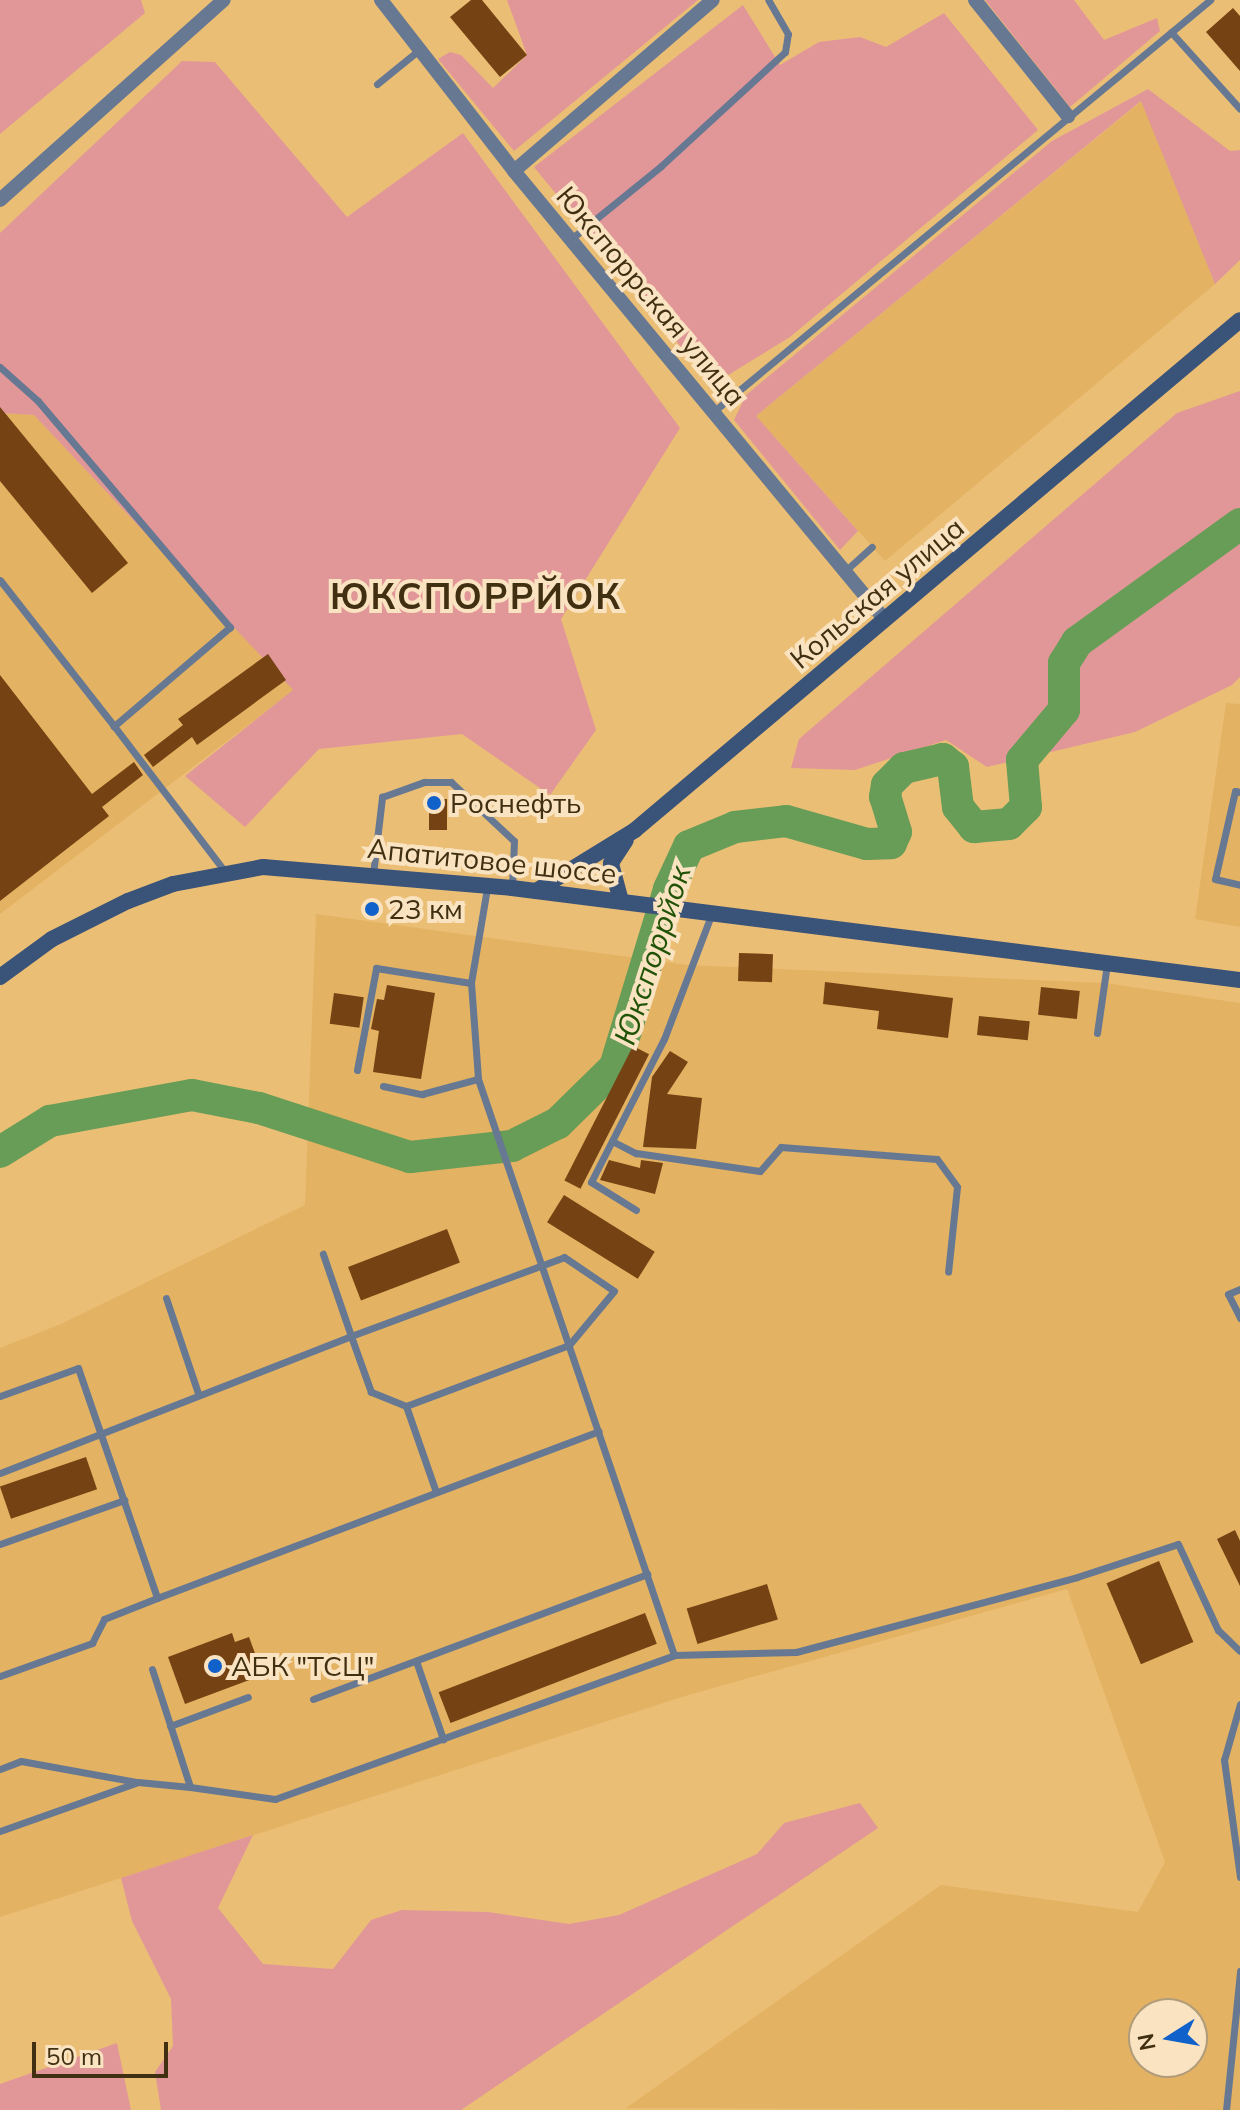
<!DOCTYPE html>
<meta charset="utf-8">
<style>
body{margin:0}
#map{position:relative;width:1240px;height:2110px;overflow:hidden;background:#ebbe76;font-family:Mulish,sans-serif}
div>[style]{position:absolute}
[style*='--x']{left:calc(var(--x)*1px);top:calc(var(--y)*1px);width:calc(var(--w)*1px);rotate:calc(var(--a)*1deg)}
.built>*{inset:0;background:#e3b262}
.green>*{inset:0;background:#e19798}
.river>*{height:32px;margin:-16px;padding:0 16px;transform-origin:16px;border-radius:16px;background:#689d57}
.building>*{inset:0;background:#754213;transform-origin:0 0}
.lane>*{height:7px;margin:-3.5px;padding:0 3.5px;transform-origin:3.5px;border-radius:3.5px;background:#677893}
.street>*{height:14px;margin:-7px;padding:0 7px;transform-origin:7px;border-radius:7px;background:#677893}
.secondary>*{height:16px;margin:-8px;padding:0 8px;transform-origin:8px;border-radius:8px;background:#3a5379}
.dots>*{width:22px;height:22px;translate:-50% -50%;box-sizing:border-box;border:4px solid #fae3c1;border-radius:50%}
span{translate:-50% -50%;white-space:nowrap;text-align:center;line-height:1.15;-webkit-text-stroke:8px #fae3c1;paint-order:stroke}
.street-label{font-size:28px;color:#412f11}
.poi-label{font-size:28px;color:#412f11}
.left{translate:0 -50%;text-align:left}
.water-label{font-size:30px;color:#205307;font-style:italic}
.district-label{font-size:36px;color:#412f11;font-weight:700;letter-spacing:2px}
.north{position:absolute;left:1128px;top:1998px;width:80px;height:80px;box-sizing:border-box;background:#fae3c1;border:2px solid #b09b7b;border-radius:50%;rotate:259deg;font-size:22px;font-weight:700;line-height:32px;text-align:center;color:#412f11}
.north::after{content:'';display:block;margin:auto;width:28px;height:36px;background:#1161cb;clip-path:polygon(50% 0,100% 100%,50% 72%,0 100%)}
.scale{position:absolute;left:32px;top:2042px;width:136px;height:36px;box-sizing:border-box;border:4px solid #412f11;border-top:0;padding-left:10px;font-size:24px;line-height:28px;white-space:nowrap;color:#412f11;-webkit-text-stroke:6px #fae3c1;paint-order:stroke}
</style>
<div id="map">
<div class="built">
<div style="clip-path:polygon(1142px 101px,1215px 284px,885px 561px,756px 416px)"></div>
<div style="clip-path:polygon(0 413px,34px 415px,294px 690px,0 914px)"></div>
<div style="clip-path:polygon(1226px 703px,1240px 704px,1240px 927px,1195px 919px)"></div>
<div style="clip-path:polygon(evenodd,316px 914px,687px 965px,1105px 983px,1240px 1003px,1240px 2110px,626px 2108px,941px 1885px,1138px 1912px,1165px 1862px,1067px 1589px,685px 1696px,0 1917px,0 1348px,61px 1324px,305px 1205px,316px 914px,1144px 2014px,1192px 2014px,1192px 2062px,1144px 2062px,1144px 2014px)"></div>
</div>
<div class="green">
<div style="clip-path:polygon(0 0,141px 0,145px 13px,0 134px)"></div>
<div style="clip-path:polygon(507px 0,698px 0,514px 151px,438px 59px,450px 52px,461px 55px,493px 88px,527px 55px)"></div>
<div style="clip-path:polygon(985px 0,1074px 0,1104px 40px,1157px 18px,1160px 31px,1070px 107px)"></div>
<div style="clip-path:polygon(743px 5px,780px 65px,819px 42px,860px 37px,886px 47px,944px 13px,1038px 130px,790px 337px,712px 385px,534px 167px)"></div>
<div style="clip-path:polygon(182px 61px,215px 62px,347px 217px,463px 133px,680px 428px,561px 619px,596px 730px,550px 795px,462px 734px,319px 749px,245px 827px,185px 776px,293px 690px,34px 415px,0 413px,0 233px)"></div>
<div style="clip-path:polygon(1148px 89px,1230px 151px,1240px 150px,1240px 260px,1215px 284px,1141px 101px,756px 416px,858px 531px,840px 550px,734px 420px,746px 395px,1052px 141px)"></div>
<div style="clip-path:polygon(1240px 391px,1240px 677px,1232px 685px,1135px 732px,987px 767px,946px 740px,855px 770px,791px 768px,799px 739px,1177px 413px)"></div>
<div style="clip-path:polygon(860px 1803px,878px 1828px,461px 2110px,161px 2110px,155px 2072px,173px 2046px,171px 1999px,132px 1921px,121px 1878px,253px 1835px,218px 1908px,263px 1964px,333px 1969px,371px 1920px,402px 1910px,488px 1912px,569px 1924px,619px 1915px,757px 1854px,784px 1823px)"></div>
<div style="clip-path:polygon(117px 2043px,131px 2110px,0 2110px,0 2084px)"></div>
</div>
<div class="river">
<div style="--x:0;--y:1152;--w:59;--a:-31.8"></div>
<div style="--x:50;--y:1121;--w:144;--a:-10.4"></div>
<div style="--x:192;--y:1095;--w:68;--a:11"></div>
<div style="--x:259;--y:1108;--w:159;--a:18"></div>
<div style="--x:410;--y:1157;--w:103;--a:-6.2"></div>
<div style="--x:512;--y:1146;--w:51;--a:-26.6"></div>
<div style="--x:558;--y:1123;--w:80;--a:-44.5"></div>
<div style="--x:615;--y:1067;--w:186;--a:-73.1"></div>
<div style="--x:669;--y:889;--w:47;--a:-65.1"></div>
<div style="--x:689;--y:846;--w:50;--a:-22.4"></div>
<div style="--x:735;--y:827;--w:51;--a:-6.7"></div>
<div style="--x:786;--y:821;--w:84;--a:15.9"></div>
<div style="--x:867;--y:844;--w:24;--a:-2"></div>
<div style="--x:891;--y:843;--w:12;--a:-66"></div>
<div style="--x:896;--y:832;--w:37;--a:-107"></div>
<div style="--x:885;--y:797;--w:12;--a:-81"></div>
<div style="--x:887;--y:785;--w:24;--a:-45"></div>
<div style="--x:904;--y:768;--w:40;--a:-13"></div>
<div style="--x:943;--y:759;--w:13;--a:39"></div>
<div style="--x:953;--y:767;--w:40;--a:82.9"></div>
<div style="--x:958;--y:807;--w:26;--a:51"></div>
<div style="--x:974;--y:827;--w:35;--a:-5"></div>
<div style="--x:1009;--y:824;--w:24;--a:-45"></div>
<div style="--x:1026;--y:807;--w:47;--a:-94.9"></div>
<div style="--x:1022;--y:760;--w:65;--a:-50"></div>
<div style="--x:1064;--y:710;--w:47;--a:-90"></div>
<div style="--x:1064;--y:663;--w:25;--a:-58"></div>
<div style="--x:1077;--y:642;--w:201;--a:-35.9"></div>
</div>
<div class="building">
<div style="clip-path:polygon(471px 0,482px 0,527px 55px,500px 77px,450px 17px)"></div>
<div style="clip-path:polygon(1233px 8px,1240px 16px,1240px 71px,1206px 32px)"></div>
<div style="clip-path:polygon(0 407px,128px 563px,92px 593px,0 481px)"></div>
<div style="clip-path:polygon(268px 654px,286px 680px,197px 745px,192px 737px,153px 767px,144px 755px,183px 725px,178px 719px)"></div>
<div style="clip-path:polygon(0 675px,92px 794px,134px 762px,143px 775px,102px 807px,109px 816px,0 901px)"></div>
<div style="left:429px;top:799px;width:18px;height:31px"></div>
<div style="left:739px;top:953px;width:34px;height:28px;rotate:2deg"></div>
<div style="clip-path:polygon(825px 982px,953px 998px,948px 1038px,877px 1029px,879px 1011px,823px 1004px)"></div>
<div style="clip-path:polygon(387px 985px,435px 993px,421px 1079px,373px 1072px,379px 1031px,371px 1029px,377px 999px,384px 1000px)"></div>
<div style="left:1041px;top:987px;width:39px;height:28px;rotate:6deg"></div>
<div style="left:334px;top:993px;width:30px;height:31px;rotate:8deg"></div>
<div style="left:979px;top:1016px;width:51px;height:19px;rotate:6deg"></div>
<div style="left:633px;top:1046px;width:18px;height:151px;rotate:27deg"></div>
<div style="clip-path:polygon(670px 1051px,688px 1062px,667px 1094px,702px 1098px,696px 1149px,643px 1147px,652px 1077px)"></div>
<div style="clip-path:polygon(609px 1160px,640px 1168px,641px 1160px,663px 1163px,655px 1194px,600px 1180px)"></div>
<div style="left:564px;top:1195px;width:107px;height:32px;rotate:32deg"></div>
<div style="left:447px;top:1229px;width:36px;height:106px;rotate:69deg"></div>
<div style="left:86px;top:1457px;width:34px;height:91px;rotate:71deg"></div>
<div style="clip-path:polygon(1235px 1530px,1240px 1541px,1240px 1586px,1217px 1539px)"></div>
<div style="left:1159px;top:1561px;width:88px;height:57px;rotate:67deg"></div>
<div style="left:767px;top:1584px;width:37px;height:84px;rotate:73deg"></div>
<div style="left:645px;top:1613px;width:33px;height:221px;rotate:69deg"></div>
<div style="clip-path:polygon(232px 1633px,235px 1642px,249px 1637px,263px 1675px,185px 1704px,168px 1657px)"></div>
</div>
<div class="lane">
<div style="--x:1171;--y:32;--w:103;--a:48.1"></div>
<div style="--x:377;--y:84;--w:54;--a:-39"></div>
<div style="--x:571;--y:239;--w:116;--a:-39"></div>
<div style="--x:661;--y:166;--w:168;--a:-42.6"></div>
<div style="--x:785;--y:52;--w:18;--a:-81"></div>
<div style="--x:788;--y:34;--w:39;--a:-120"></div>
<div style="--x:0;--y:367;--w:51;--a:41.8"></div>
<div style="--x:38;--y:401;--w:297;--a:49.7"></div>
<div style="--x:230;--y:627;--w:153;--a:139.5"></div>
<div style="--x:114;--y:726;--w:185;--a:-128"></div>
<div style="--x:713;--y:412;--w:646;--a:-39.66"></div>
<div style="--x:845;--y:571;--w:36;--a:-42"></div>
<div style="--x:114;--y:726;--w:185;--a:52.7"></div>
<div style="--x:1240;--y:792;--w:5;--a:-169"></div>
<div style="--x:1235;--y:791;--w:90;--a:102.8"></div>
<div style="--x:1215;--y:879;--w:26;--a:13"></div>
<div style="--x:373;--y:874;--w:78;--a:-83.3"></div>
<div style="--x:382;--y:797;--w:45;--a:-19.7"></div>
<div style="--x:424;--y:782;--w:27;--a:0"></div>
<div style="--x:451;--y:782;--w:86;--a:43.1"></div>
<div style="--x:514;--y:841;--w:46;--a:92.5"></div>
<div style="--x:487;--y:888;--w:96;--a:99.6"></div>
<div style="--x:471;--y:983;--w:96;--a:85.8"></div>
<div style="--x:478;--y:1079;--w:608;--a:71.21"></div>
<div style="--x:674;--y:1655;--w:122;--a:-1.4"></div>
<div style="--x:796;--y:1652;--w:291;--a:-14.9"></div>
<div style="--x:1077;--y:1577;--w:106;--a:-18.1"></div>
<div style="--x:1178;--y:1544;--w:95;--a:65.1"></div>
<div style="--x:1218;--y:1630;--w:30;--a:44"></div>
<div style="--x:1097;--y:1033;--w:70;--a:-81.8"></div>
<div style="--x:357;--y:1070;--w:104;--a:-79.4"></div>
<div style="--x:376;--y:968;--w:96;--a:9"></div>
<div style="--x:383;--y:1086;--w:40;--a:12"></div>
<div style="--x:422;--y:1094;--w:58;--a:-15"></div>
<div style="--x:612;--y:1141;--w:27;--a:27"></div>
<div style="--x:636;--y:1153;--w:125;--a:8.3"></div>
<div style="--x:760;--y:1171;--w:32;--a:-49"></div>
<div style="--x:781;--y:1147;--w:156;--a:4.4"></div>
<div style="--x:937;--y:1159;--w:34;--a:54"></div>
<div style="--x:957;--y:1187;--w:85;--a:96"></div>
<div style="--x:636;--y:1210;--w:53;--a:-148.1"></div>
<div style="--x:591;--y:1182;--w:161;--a:-63"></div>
<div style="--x:664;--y:1039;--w:133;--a:-69.2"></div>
<div style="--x:564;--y:1257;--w:60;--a:34.2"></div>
<div style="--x:614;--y:1291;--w:70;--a:129.8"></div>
<div style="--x:569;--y:1345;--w:174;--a:159.5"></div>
<div style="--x:406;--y:1406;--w:38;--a:-158"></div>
<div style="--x:371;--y:1392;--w:59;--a:-109.7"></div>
<div style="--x:351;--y:1336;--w:227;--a:-20.3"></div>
<div style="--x:1240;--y:1289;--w:13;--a:157"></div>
<div style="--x:1228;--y:1294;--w:27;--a:63"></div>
<div style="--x:166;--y:1298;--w:100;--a:71.4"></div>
<div style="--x:0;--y:1396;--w:83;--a:-19.7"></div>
<div style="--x:78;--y:1368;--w:243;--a:71"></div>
<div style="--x:157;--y:1598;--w:472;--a:-20.7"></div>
<div style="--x:406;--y:1406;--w:91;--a:70.8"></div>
<div style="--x:0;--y:1473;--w:377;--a:-21.3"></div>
<div style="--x:351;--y:1336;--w:87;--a:-108.9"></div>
<div style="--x:0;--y:1544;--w:132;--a:-19.5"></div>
<div style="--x:416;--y:1661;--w:83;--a:70.9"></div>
<div style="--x:152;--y:1669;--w:124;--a:72.1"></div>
<div style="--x:190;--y:1787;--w:86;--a:8"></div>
<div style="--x:275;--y:1799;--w:424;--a:-19.8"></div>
<div style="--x:0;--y:1676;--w:98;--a:-19.7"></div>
<div style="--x:92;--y:1643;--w:27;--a:-63"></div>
<div style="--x:104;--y:1619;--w:57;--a:-21.6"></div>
<div style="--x:313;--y:1699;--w:357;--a:-20.5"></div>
<div style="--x:1240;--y:1704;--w:58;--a:105.9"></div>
<div style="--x:1224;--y:1760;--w:118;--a:82.2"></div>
<div style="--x:170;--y:1726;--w:83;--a:-20.4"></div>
<div style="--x:0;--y:1769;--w:22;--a:-21"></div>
<div style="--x:21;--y:1761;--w:117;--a:10.3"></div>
<div style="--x:0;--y:1831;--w:146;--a:-19.5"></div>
<div style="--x:138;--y:1782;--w:52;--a:5.5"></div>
<div style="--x:1226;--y:2110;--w:140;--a:-84.2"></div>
</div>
<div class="street">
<div style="--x:381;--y:0;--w:217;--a:52.1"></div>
<div style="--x:514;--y:171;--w:582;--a:50.43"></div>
<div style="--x:975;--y:0;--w:149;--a:51.3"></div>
<div style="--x:514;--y:171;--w:262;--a:-40.7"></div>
<div style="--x:0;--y:200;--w:300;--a:-41.8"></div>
</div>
<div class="secondary">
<div style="--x:536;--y:891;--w:116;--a:-31.6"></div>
<div style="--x:635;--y:830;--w:791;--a:-40.13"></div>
<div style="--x:621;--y:901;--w:39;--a:-105"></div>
<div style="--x:611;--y:863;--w:27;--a:-57"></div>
<div style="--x:0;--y:977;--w:64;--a:-36.2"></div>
<div style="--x:52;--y:939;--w:85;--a:-26.6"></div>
<div style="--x:128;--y:901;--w:48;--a:-20.7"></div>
<div style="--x:173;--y:884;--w:92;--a:-10.7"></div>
<div style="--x:263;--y:867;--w:250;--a:4.8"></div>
<div style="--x:512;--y:888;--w:734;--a:7.2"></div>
</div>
<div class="dots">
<div style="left:434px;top:803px;background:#1161cb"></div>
<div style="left:372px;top:909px;background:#1161cb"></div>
<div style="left:215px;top:1666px;background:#1161cb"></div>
</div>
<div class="street-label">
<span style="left:651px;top:296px;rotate:50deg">Юкспоррская улица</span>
<span style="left:877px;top:593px;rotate:-40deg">Кольская улица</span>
<span style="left:492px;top:861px;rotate:6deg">Апатитовое шоссе</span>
</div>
<div class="poi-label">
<span class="left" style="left:450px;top:803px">Роснефть</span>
<span class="left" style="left:388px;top:909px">23 км</span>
<span class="left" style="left:231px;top:1666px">АБК "ТСЦ"</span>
</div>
<div class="water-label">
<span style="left:652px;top:955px;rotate:-72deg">Юкспоррйок</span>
</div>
<div class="district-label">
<span style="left:476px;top:596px">ЮКСПОРРЙОК</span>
</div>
<div class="north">N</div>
<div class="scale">50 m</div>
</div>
